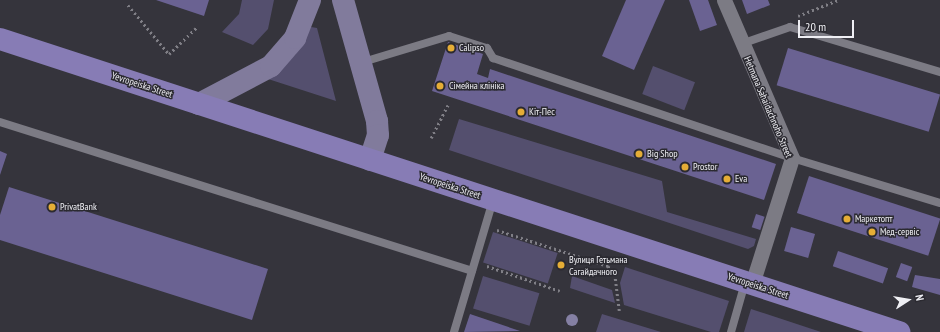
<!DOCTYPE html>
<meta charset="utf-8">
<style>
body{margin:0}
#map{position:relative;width:940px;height:332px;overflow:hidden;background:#35343c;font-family:"PT Sans Narrow",sans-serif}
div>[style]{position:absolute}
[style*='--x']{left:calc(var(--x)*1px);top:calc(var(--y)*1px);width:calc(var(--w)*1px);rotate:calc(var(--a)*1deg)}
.green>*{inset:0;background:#544f6e;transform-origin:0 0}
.building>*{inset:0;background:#6a6292;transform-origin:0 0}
.path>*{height:2.5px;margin-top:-1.25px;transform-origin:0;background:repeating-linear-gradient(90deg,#807f86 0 2px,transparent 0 5px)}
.lane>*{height:8px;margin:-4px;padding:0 4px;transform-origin:4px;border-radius:4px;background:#7c7b84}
.street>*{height:15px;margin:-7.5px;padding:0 7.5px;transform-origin:7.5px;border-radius:7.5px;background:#7c7b84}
.secondary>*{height:22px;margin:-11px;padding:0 11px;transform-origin:11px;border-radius:11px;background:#817b9c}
.primary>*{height:22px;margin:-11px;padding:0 11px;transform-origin:11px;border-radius:11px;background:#877cb5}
.trees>*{width:12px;height:12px;margin:-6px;border-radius:50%;background:#8580a4}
.dots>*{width:11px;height:11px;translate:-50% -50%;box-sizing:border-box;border:2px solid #2b2a31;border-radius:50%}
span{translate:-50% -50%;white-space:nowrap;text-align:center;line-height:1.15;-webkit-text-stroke:3px #2b2a31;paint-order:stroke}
.poi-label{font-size:10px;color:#efeff4}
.left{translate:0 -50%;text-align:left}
.street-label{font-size:10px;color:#efeff4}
.north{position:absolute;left:888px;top:280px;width:40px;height:40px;-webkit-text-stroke:3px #2b2a31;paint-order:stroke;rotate:78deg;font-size:11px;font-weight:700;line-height:16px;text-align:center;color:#efeff4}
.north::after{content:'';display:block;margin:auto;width:14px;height:18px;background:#efeff4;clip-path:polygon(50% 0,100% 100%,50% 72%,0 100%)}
.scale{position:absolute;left:798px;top:20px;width:56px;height:18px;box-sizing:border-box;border:2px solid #efeff4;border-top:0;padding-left:5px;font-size:12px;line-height:14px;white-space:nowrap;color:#efeff4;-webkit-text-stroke:3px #2b2a31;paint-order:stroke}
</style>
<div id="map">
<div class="green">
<div style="clip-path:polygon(242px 0,274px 0,268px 29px,253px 45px,222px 32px,239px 14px)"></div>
<div style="clip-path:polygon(311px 27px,317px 28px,336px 101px,265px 78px,295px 55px)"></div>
<div style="left:653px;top:66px;width:45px;height:30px;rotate:21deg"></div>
<div style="clip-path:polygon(459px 119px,662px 181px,667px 212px,756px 239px,754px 246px,748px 249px,449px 150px)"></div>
<div style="left:493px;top:232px;width:68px;height:32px;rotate:18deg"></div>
<div style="clip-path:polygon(625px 267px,729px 301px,719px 332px,711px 332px,624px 305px,620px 283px)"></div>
<div style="left:483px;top:276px;width:59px;height:34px;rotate:17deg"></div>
<div style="clip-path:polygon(572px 276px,612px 290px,615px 303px,570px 288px)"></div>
<div style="clip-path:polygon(751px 309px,821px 332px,744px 332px)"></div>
<div style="clip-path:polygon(602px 314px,661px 332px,596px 332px)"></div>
</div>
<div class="building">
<div style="clip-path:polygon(156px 0,209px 0,204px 16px)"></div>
<div style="clip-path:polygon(626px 0,665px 0,634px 70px,602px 56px)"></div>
<div style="clip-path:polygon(689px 0,708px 0,717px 25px,700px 31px)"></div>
<div style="clip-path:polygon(742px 0,768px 0,770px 5px,747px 14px)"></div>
<div style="clip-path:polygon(448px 42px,483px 54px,477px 74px,488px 78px,490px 69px,776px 164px,764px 200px,432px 91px)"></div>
<div style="left:788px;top:48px;width:159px;height:39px;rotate:17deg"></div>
<div style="clip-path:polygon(0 151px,7px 154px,0 175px)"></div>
<div style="left:809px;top:176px;width:138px;height:39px;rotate:18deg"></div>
<div style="clip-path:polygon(9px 187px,268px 269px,252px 320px,0 240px,0 215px)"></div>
<div style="left:756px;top:214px;width:9px;height:14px;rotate:18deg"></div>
<div style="left:791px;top:227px;width:25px;height:25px;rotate:16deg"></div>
<div style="left:838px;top:251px;width:53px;height:16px;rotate:19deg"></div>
<div style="left:901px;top:263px;width:12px;height:15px;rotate:20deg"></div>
<div style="clip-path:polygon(915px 275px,940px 279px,940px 295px,912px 287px)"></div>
<div style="clip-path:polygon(470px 314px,520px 331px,464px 332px)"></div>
</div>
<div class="path">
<div style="--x:128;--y:5;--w:64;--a:50.1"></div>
<div style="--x:169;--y:54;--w:39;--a:-44"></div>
<div style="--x:798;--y:16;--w:43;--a:-21.8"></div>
<div style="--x:431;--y:138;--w:37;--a:-63"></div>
<div style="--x:497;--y:230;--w:117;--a:18"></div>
<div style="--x:608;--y:266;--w:11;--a:49"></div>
<div style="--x:615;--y:274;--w:38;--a:83"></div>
<div style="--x:487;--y:266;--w:77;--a:18.9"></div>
</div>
<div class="lane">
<div style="--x:741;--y:44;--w:52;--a:-19.1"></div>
<div style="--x:790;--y:27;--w:157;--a:16.7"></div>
<div style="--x:363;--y:62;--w:90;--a:-16.8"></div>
<div style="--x:449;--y:36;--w:40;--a:18"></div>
<div style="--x:487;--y:48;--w:12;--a:59"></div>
<div style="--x:493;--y:58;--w:315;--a:18.5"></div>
<div style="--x:792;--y:158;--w:155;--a:16.9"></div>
<div style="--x:0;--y:122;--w:495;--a:17.5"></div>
<div style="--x:454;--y:332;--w:138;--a:-73.5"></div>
<div style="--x:731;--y:332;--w:51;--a:-74.1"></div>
</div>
<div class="street">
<div style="--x:724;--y:0;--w:172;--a:66.7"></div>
<div style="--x:792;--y:158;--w:132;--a:107.6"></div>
</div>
<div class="secondary">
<div style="--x:343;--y:0;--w:126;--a:74.3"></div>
<div style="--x:377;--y:121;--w:14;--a:86"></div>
<div style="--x:378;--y:135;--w:26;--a:108"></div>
<div style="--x:199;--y:104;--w:81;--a:-27.8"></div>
<div style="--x:271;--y:66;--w:37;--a:-49"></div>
<div style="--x:295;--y:38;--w:41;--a:-68.5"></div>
</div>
<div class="primary">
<div style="--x:0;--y:39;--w:946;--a:18.05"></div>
</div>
<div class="trees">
<div style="left:572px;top:320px"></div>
</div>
<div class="dots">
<div style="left:451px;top:48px;background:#e5ad36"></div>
<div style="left:440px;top:86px;background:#e5ad36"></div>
<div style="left:521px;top:112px;background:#e5ad36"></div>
<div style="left:639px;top:154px;background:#e5ad36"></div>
<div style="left:685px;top:167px;background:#e5ad36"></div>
<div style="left:727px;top:179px;background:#e5ad36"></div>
<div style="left:52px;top:207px;background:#e5ad36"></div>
<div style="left:847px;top:219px;background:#e5ad36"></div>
<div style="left:872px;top:232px;background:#e5ad36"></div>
<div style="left:561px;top:265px;background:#e5ad36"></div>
</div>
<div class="poi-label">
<span class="left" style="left:459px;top:48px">Calipso</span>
<span class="left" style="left:449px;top:86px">Сімейна клініка</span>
<span class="left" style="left:529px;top:112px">Кіт-Пес</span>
<span class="left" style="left:647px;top:154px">Big Shop</span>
<span class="left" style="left:693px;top:167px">Prostor</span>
<span class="left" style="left:735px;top:179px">Eva</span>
<span class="left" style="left:60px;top:207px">PrivatBank</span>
<span class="left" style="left:855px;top:219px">Маркетопт</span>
<span class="left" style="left:880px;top:232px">Мед-сервіс</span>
<span class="left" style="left:569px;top:265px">Вулиця Гетьмана<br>Сагайдачного</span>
</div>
<div class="street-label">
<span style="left:142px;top:85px;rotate:18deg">Yevropeiska Street</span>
<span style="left:768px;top:107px;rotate:67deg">Hetmana Sahaidachnoho Street</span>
<span style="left:450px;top:186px;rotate:18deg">Yevropeiska Street</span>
<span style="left:758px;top:286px;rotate:18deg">Yevropeiska Street</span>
</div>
<div class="north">N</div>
<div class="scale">20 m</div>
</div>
